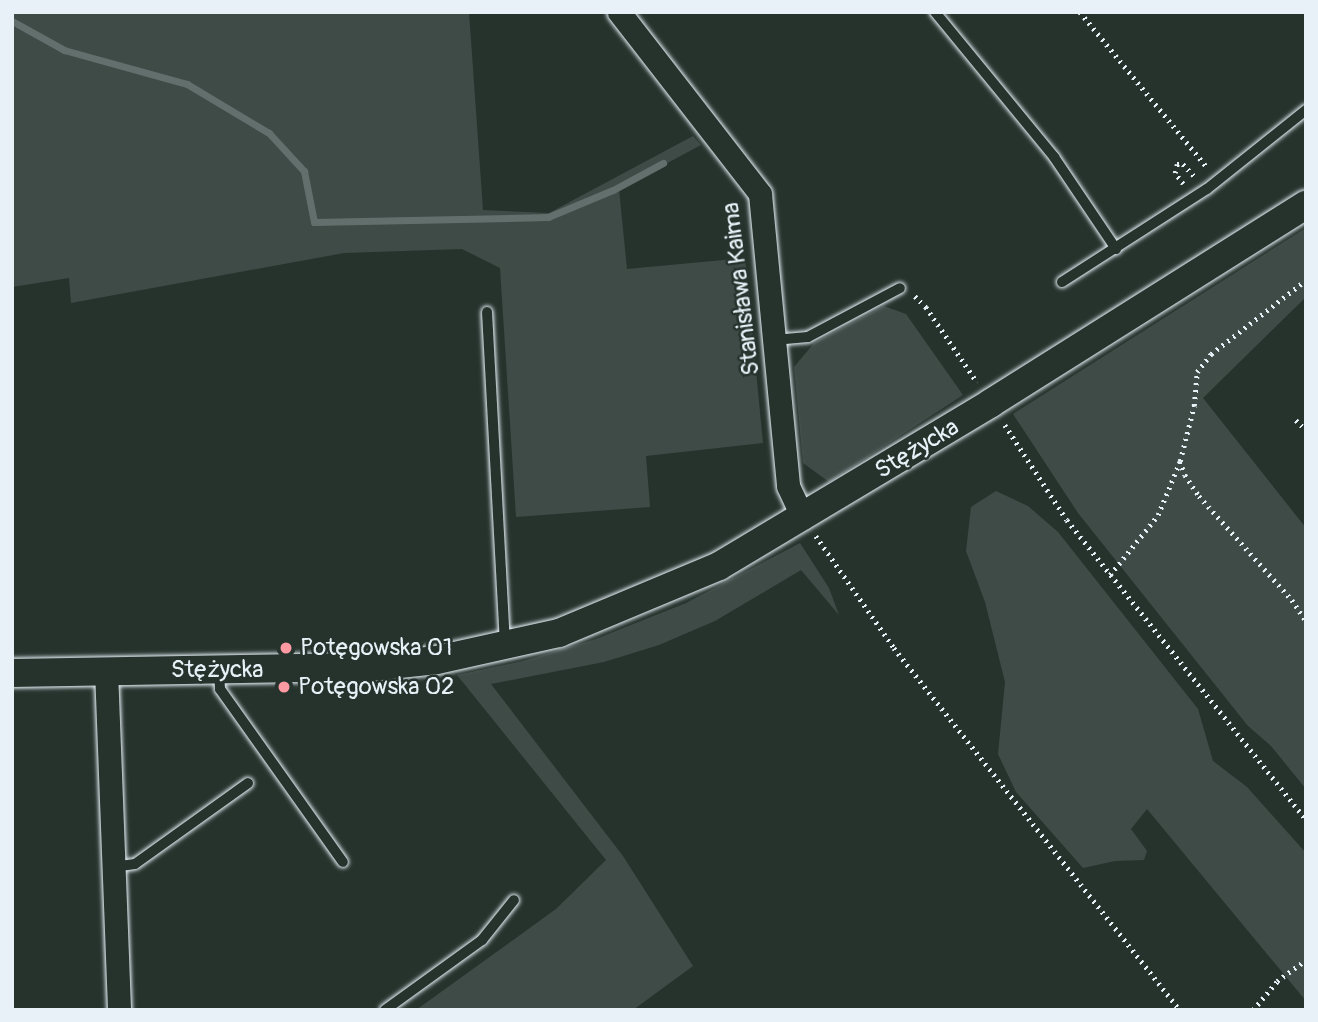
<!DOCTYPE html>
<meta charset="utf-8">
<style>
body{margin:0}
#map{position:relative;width:1318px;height:1022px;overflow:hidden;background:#26332d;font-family:Pangolin,sans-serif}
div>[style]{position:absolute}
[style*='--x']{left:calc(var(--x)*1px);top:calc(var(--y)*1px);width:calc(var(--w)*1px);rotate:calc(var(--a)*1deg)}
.green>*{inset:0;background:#3e4b47}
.stream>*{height:7px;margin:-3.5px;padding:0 3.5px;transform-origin:3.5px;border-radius:3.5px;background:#636f6d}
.path>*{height:4.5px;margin-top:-2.25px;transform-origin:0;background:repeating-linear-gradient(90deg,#e8f1f8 0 2px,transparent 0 7px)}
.roads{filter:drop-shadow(0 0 2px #e8f1f8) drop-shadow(0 0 2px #e8f1f8)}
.service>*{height:10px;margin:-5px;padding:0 5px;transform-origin:5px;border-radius:5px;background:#26332d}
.minor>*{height:23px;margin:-11.5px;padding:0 11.5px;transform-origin:11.5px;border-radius:11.5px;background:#26332d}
.tertiary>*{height:28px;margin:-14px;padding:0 14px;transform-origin:14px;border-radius:14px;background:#26332d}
.dots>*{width:19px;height:19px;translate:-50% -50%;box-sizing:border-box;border:4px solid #26332d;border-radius:50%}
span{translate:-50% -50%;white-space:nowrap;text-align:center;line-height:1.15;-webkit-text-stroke:5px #26332d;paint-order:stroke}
.street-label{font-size:24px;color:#e8f1f8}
.poi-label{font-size:24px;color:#e8f1f8}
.left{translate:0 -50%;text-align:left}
.frame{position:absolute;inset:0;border:14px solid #e8f1f8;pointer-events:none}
</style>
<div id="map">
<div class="green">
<div style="clip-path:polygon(12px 12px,469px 12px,483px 210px,549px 213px,693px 136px,701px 145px,619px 189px,627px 269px,745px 258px,763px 443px,646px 456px,650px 507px,516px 517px,500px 268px,462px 249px,344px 253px,71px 303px,69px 278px,12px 287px)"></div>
<div style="clip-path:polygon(1306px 228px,1306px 297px,1203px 398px,1306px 528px,1306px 789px,1271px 746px,1248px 726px,1078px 513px,1013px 414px)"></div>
<div style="clip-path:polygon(884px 306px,906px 314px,963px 395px,829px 482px,803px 463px,794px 367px,814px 343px)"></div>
<div style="clip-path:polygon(996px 491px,1028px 506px,1058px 532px,1198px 709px,1213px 761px,1247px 787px,1306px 853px,1306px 1001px,1147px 809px,1131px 829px,1147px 851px,1144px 860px,1115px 861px,1083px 868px,1016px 792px,998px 754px,1005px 682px,985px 602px,966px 551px,971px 507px)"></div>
<div style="clip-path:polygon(800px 543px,829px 588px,839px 615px,801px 570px,715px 621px,659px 645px,604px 662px,491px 684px,623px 856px,693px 966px,633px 1010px,416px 1010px,556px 909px,606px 860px,457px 675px,523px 661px,596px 639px,686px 603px)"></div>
</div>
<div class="stream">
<div style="--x:12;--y:21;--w:60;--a:29.1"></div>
<div style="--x:64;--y:50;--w:128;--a:15.5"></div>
<div style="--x:187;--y:84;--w:96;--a:30.9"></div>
<div style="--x:269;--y:133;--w:52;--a:47.4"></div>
<div style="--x:304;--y:171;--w:52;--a:78.9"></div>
<div style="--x:314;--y:222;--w:234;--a:-1.2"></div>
<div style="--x:548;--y:217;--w:70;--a:-22.6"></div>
<div style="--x:613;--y:190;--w:57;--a:-28.4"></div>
</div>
<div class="path">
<div style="--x:1080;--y:12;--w:200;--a:50.7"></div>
<div style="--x:1183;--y:184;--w:14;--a:-126"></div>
<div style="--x:1175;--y:173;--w:9;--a:-77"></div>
<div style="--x:1177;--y:164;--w:6;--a:0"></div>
<div style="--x:1183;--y:164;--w:16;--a:47"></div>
<div style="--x:915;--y:296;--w:16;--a:45"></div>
<div style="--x:926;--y:307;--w:91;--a:55.8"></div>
<div style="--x:1296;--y:420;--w:14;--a:45"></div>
<div style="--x:1005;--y:425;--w:113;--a:56.9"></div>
<div style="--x:1067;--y:520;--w:383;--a:51.4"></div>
<div style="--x:1180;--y:461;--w:15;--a:70"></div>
<div style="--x:1185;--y:475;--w:25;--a:56"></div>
<div style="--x:1199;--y:496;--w:140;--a:48.2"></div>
<div style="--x:1292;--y:600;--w:25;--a:56"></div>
<div style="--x:816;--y:536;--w:136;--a:55.1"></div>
<div style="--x:894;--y:648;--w:461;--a:51.7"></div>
<div style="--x:1110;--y:575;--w:77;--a:-51.3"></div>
<div style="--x:1158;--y:515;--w:58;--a:-67.8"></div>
<div style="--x:1180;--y:461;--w:57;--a:-75.7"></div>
<div style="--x:1194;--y:406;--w:34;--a:-85"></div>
<div style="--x:1197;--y:372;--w:23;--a:-52"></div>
<div style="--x:1211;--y:354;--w:120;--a:-37.9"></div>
<div style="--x:1253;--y:1010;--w:38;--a:-50"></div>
<div style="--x:1277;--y:981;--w:36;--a:-36"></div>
</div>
<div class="roads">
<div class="service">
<div style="--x:935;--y:12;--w:188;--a:50.6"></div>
<div style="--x:1054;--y:157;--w:111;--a:56"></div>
<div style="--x:1062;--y:282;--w:172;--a:-32.7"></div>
<div style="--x:1207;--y:189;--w:127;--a:-38.6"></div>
<div style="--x:487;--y:312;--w:333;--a:86.9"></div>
<div style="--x:774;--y:340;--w:34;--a:-5"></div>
<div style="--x:808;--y:337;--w:104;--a:-28"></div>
<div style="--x:219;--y:670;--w:19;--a:87"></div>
<div style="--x:220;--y:689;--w:212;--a:54.6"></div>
<div style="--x:113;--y:867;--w:22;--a:-8"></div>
<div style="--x:135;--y:864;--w:139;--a:-35.6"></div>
<div style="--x:385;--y:1010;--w:120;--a:-35.8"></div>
<div style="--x:482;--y:940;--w:51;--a:-51.3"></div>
</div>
<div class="minor">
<div style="--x:619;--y:12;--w:230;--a:52.2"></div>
<div style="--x:760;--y:194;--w:293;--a:84.5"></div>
<div style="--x:788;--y:486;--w:35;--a:65"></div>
<div style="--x:106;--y:670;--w:340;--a:87.8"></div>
</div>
<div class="tertiary">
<div style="--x:12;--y:673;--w:359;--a:-1"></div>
<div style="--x:371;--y:667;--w:66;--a:-6.1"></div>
<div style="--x:437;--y:660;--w:125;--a:-12.5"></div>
<div style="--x:559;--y:633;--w:173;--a:-22.7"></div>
<div style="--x:719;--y:566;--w:317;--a:-30.9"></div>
<div style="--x:991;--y:403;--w:372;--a:-32.2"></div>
</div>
</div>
<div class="dots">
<div style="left:286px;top:648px;background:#ff9aa2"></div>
<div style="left:284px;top:687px;background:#ff9aa2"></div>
</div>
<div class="street-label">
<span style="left:741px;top:289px;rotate:-97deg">Stanisława Kaima</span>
<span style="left:917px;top:449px;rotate:-31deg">Stężycka</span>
<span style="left:217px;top:670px">Stężycka</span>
</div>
<div class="poi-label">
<span class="left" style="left:300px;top:648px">Potęgowska 01</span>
<span class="left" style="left:298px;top:687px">Potęgowska 02</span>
</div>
<div class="frame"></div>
</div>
